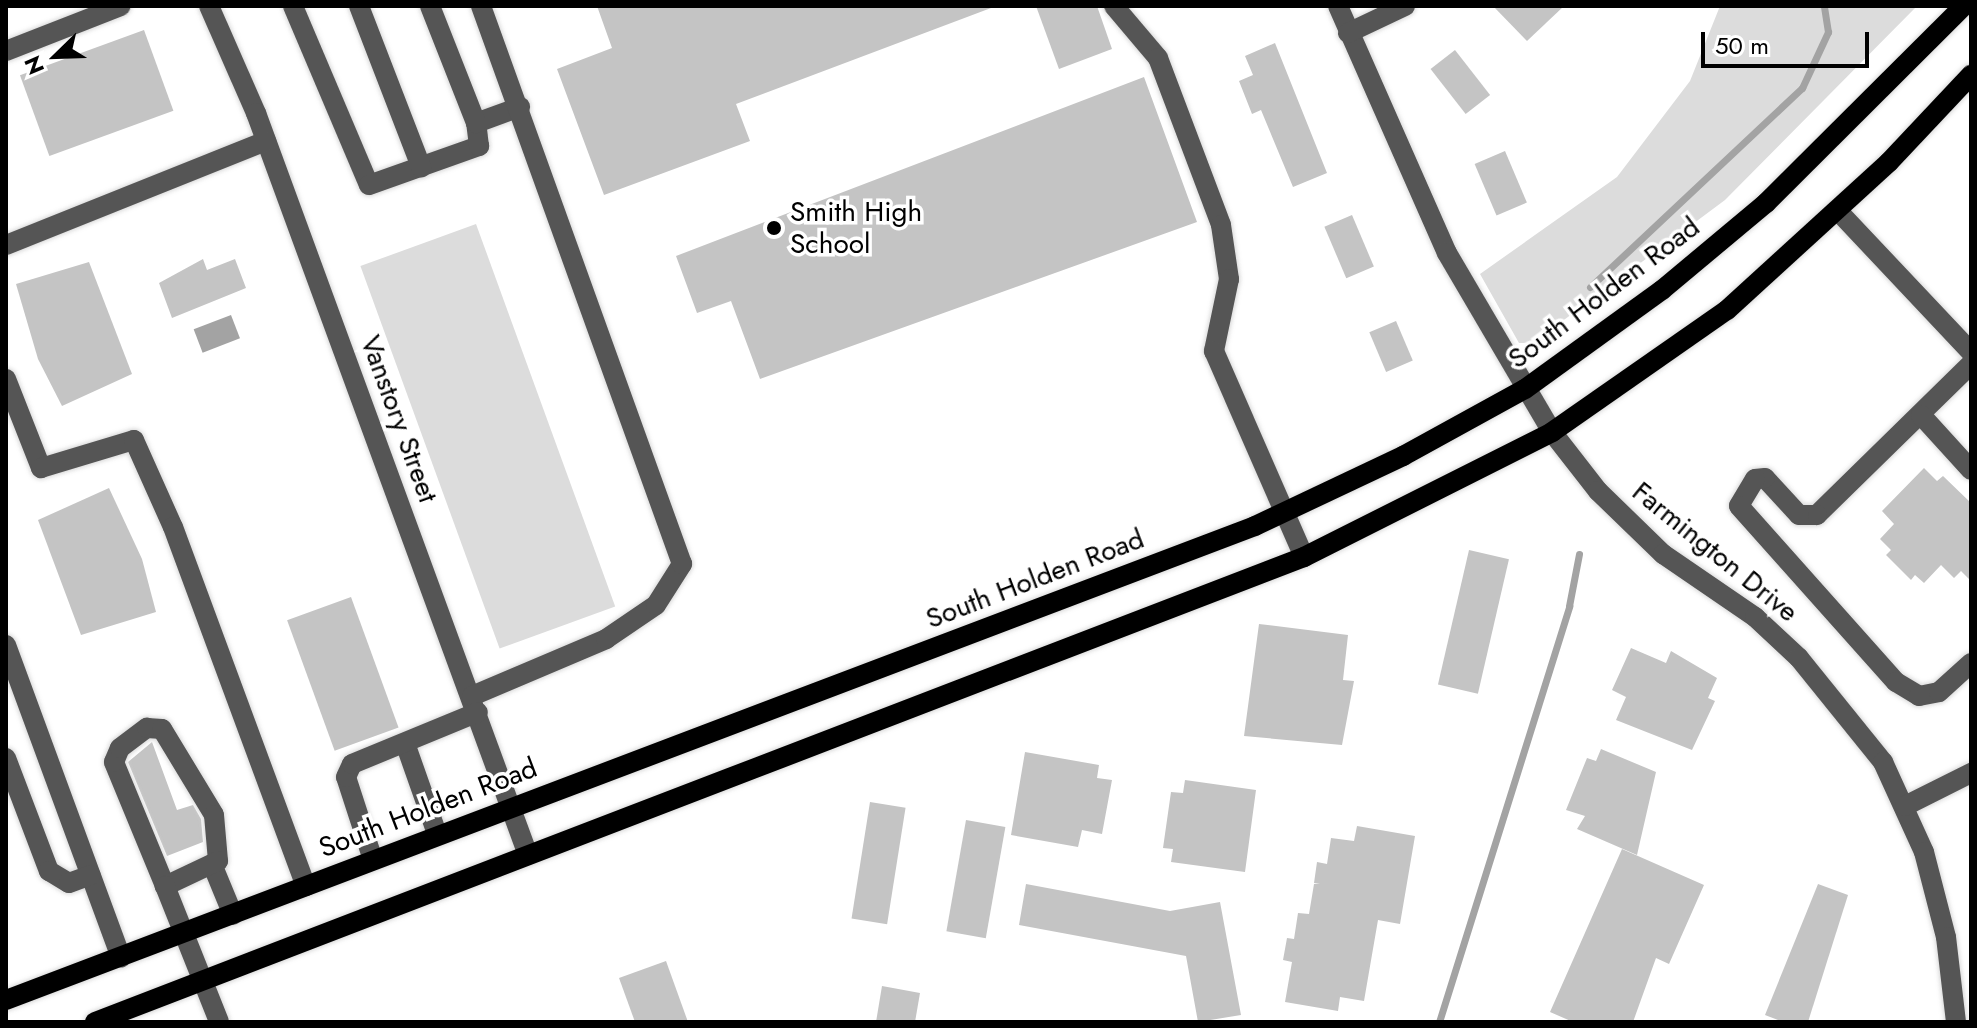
<!DOCTYPE html>
<style>
body{margin:0}
#map{position:relative;width:1977px;height:1028px;overflow:hidden;background:#fff;font-family:Jost,sans-serif}
div>[style]{position:absolute}
[style*='--x']{left:calc(var(--x)*1px);top:calc(var(--y)*1px);width:calc(var(--w)*1px);rotate:calc(var(--a)*1deg)}
.green>*{inset:0;background:#dcdcdc;transform-origin:0 0}
.water>*{inset:0;background:#a3a3a3;transform-origin:0 0}
.stream>*{height:7px;margin:-3.5px;padding:0 3.5px;transform-origin:3.5px;border-radius:3.5px;background:#a3a3a3}
.building>*{inset:0;background:#c4c4c4;transform-origin:0 0}
.roads{filter:drop-shadow(0 0 2px #dbdbdb) drop-shadow(0 0 2px #dbdbdb)}
.minor>*{height:20px;margin:-10px;padding:0 10px;transform-origin:10px;border-radius:10px;background:#555}
.major>*{height:20px;margin:-10px;padding:0 10px;transform-origin:10px;border-radius:10px;background:#000}
.dots>*{width:22px;height:22px;translate:-50% -50%;box-sizing:border-box;border:4px solid #fff;border-radius:50%}
span{translate:-50% -50%;white-space:nowrap;text-align:center;line-height:1.15;-webkit-text-stroke:7px #fff;paint-order:stroke}
.poi-label{font-size:28px;color:#000}
.left{translate:0 -50%;text-align:left}
.street-label{font-size:28px;color:#000}
.frame{position:absolute;inset:0;border:8px solid #000;pointer-events:none}
.north{position:absolute;left:16px;top:16px;width:80px;height:80px;-webkit-text-stroke:6px #fff;paint-order:stroke;rotate:247deg;font-size:22px;font-weight:700;line-height:32px;text-align:center;color:#000}
.north::after{content:'';display:block;margin:auto;width:28px;height:36px;background:#000;clip-path:polygon(50% 0,100% 100%,50% 72%,0 100%)}
.scale{position:absolute;left:1701px;top:32px;width:168px;height:36px;box-sizing:border-box;border:4px solid #000;border-top:0;padding-left:10px;font-size:24px;line-height:28px;white-space:nowrap;color:#000;-webkit-text-stroke:6px #fff;paint-order:stroke}
</style>
<div id="map">
<div class="green">
<div style="clip-path:polygon(1720px 6px,1917px 6px,1725px 200px,1533px 343px,1519px 343px,1480px 274px,1617px 177px,1690px 81px)"></div>
<div style="left:476px;top:224px;width:407px;height:123px;rotate:70deg"></div>
</div>
<div class="water">
<div style="left:231px;top:315px;width:25px;height:40px;rotate:69deg"></div>
</div>
<div class="stream">
<div style="--x:1590;--y:287;--w:291;--a:-43.2"></div>
<div style="--x:1802;--y:88;--w:62;--a:-65.1"></div>
<div style="--x:1828;--y:32;--w:26;--a:-99"></div>
<div style="--x:1439;--y:1022;--w:436;--a:-72.6"></div>
<div style="--x:1569;--y:606;--w:53;--a:-79.1"></div>
</div>
<div class="building">
<div style="clip-path:polygon(597px 6px,991px 6px,991px 8px,736px 104px,750px 141px,604px 195px,557px 69px,612px 48px)"></div>
<div style="clip-path:polygon(1036px 6px,1097px 6px,1112px 49px,1059px 69px)"></div>
<div style="clip-path:polygon(1493px 6px,1564px 6px,1527px 41px)"></div>
<div style="left:144px;top:30px;width:86px;height:132px;rotate:70deg"></div>
<div style="clip-path:polygon(1275px 43px,1327px 173px,1293px 187px,1261px 110px,1252px 114px,1239px 81px,1253px 75px,1245px 56px)"></div>
<div style="left:1455px;top:50px;width:57px;height:31px;rotate:52deg"></div>
<div style="clip-path:polygon(1144px 77px,1197px 222px,760px 379px,731px 301px,697px 313px,676px 256px)"></div>
<div style="left:1505px;top:151px;width:56px;height:33px;rotate:67deg"></div>
<div style="left:1352px;top:215px;width:56px;height:30px;rotate:67deg"></div>
<div style="clip-path:polygon(203px 259px,207px 270px,235px 259px,246px 288px,172px 318px,159px 283px)"></div>
<div style="clip-path:polygon(89px 262px,132px 374px,62px 406px,38px 359px,16px 284px)"></div>
<div style="left:1396px;top:321px;width:43px;height:29px;rotate:67deg"></div>
<div style="clip-path:polygon(1924px 468px,1937px 481px,1943px 476px,1971px 503px,1971px 581px,1961px 571px,1954px 578px,1941px 565px,1924px 583px,1915px 575px,1911px 580px,1886px 555px,1891px 550px,1880px 539px,1894px 524px,1882px 511px)"></div>
<div style="clip-path:polygon(109px 488px,142px 559px,156px 612px,81px 635px,38px 520px)"></div>
<div style="left:1469px;top:550px;width:41px;height:138px;rotate:13deg"></div>
<div style="left:351px;top:597px;width:139px;height:68px;rotate:70deg"></div>
<div style="clip-path:polygon(1259px 624px,1348px 635px,1343px 680px,1354px 681px,1342px 745px,1244px 736px)"></div>
<div style="clip-path:polygon(1631px 648px,1666px 663px,1671px 651px,1717px 678px,1708px 698px,1715px 701px,1692px 750px,1616px 720px,1626px 697px,1612px 690px)"></div>
<div style="clip-path:polygon(152px 742px,177px 810px,193px 805px,201px 819px,203px 842px,167px 856px,128px 762px)"></div>
<div style="clip-path:polygon(1601px 749px,1656px 772px,1637px 855px,1577px 829px,1585px 816px,1566px 810px,1587px 758px,1596px 761px)"></div>
<div style="clip-path:polygon(1025px 752px,1099px 765px,1097px 778px,1112px 780px,1102px 834px,1082px 830px,1078px 847px,1011px 835px)"></div>
<div style="clip-path:polygon(1185px 780px,1256px 790px,1245px 872px,1171px 862px,1173px 849px,1163px 848px,1171px 792px,1183px 793px)"></div>
<div style="left:870px;top:802px;width:36px;height:118px;rotate:9deg"></div>
<div style="left:966px;top:820px;width:40px;height:113px;rotate:10deg"></div>
<div style="clip-path:polygon(1357px 826px,1415px 836px,1400px 924px,1378px 920px,1364px 1001px,1340px 997px,1338px 1011px,1285px 1002px,1292px 962px,1283px 960px,1287px 938px,1294px 939px,1298px 913px,1309px 914px,1314px 884px,1320px 883px,1314px 883px,1317px 862px,1327px 864px,1331px 838px,1354px 841px)"></div>
<div style="clip-path:polygon(1622px 849px,1704px 885px,1669px 964px,1656px 958px,1633px 1022px,1573px 1022px,1550px 1012px)"></div>
<div style="clip-path:polygon(1026px 884px,1170px 911px,1220px 902px,1241px 1015px,1198px 1022px,1186px 956px,1019px 925px)"></div>
<div style="clip-path:polygon(1818px 884px,1848px 895px,1808px 1022px,1783px 1022px,1765px 1015px)"></div>
<div style="clip-path:polygon(666px 961px,688px 1022px,635px 1022px,619px 978px)"></div>
<div style="clip-path:polygon(882px 986px,920px 993px,915px 1022px,876px 1022px)"></div>
</div>
<div class="roads">
<div class="minor">
<div style="--x:209;--y:6;--w:117;--a:66.3"></div>
<div style="--x:256;--y:113;--w:790;--a:69.87"></div>
<div style="--x:293;--y:6;--w:194;--a:67"></div>
<div style="--x:369;--y:185;--w:117;--a:-19.5"></div>
<div style="--x:479;--y:146;--w:23;--a:-97"></div>
<div style="--x:476;--y:123;--w:47;--a:-20"></div>
<div style="--x:359;--y:6;--w:173;--a:68.9"></div>
<div style="--x:430;--y:6;--w:126;--a:68.5"></div>
<div style="--x:1114;--y:6;--w:68;--a:49.8"></div>
<div style="--x:1158;--y:58;--w:178;--a:69.3"></div>
<div style="--x:1221;--y:225;--w:55;--a:81.6"></div>
<div style="--x:1229;--y:279;--w:74;--a:101.8"></div>
<div style="--x:1214;--y:351;--w:225;--a:66.4"></div>
<div style="--x:1338;--y:6;--w:270;--a:66.2"></div>
<div style="--x:1447;--y:253;--w:208;--a:59.6"></div>
<div style="--x:1552;--y:432;--w:75;--a:52.1"></div>
<div style="--x:1598;--y:491;--w:91;--a:44.1"></div>
<div style="--x:1663;--y:554;--w:112;--a:34.4"></div>
<div style="--x:1755;--y:617;--w:60;--a:43"></div>
<div style="--x:1799;--y:658;--w:134;--a:51.1"></div>
<div style="--x:1883;--y:762;--w:99;--a:65.5"></div>
<div style="--x:1924;--y:852;--w:88;--a:75.5"></div>
<div style="--x:1946;--y:937;--w:86;--a:83.3"></div>
<div style="--x:1348;--y:33;--w:63;--a:-25.3"></div>
<div style="--x:6;--y:51;--w:123;--a:-21.4"></div>
<div style="--x:1838;--y:211;--w:194;--a:46.7"></div>
<div style="--x:6;--y:245;--w:280;--a:-21.8"></div>
<div style="--x:1971;--y:364;--w:216;--a:135.6"></div>
<div style="--x:1817;--y:515;--w:18;--a:180"></div>
<div style="--x:1799;--y:515;--w:50;--a:-132.6"></div>
<div style="--x:1765;--y:478;--w:10;--a:174"></div>
<div style="--x:1755;--y:479;--w:31;--a:121"></div>
<div style="--x:1739;--y:506;--w:236;--a:48.3"></div>
<div style="--x:1896;--y:682;--w:27;--a:31"></div>
<div style="--x:1919;--y:696;--w:20;--a:-11"></div>
<div style="--x:1939;--y:692;--w:43;--a:-42.2"></div>
<div style="--x:6;--y:379;--w:96;--a:68.5"></div>
<div style="--x:41;--y:468;--w:97;--a:-16.8"></div>
<div style="--x:134;--y:440;--w:95;--a:65.9"></div>
<div style="--x:173;--y:527;--w:383;--a:69.7"></div>
<div style="--x:1921;--y:415;--w:74;--a:47.7"></div>
<div style="--x:6;--y:645;--w:333;--a:69.8"></div>
<div style="--x:472;--y:696;--w:146;--a:-23"></div>
<div style="--x:606;--y:639;--w:60;--a:-34.2"></div>
<div style="--x:656;--y:605;--w:49;--a:-57.6"></div>
<div style="--x:682;--y:564;--w:593;--a:-109.81"></div>
<div style="--x:405;--y:743;--w:96;--a:70.6"></div>
<div style="--x:6;--y:758;--w:121;--a:69.2"></div>
<div style="--x:49;--y:871;--w:23;--a:31"></div>
<div style="--x:69;--y:883;--w:23;--a:-20"></div>
<div style="--x:1905;--y:806;--w:74;--a:-26.6"></div>
<div style="--x:373;--y:860;--w:87;--a:-108"></div>
<div style="--x:346;--y:777;--w:14;--a:-65"></div>
<div style="--x:352;--y:764;--w:136;--a:-22.4"></div>
<div style="--x:212;--y:864;--w:55;--a:67.6"></div>
<div style="--x:165;--y:886;--w:134;--a:-112.4"></div>
<div style="--x:114;--y:762;--w:15;--a:-67"></div>
<div style="--x:120;--y:748;--w:34;--a:-37"></div>
<div style="--x:147;--y:728;--w:15;--a:4"></div>
<div style="--x:162;--y:729;--w:100;--a:58.8"></div>
<div style="--x:214;--y:815;--w:46;--a:85"></div>
<div style="--x:218;--y:861;--w:59;--a:154.7"></div>
<div style="--x:165;--y:886;--w:146;--a:68.3"></div>
</div>
<div class="major">
<div style="--x:6;--y:1000;--w:1336;--a:-20.78"></div>
<div style="--x:1255;--y:526;--w:164;--a:-25.3"></div>
<div style="--x:1403;--y:456;--w:139;--a:-28.8"></div>
<div style="--x:1525;--y:389;--w:169;--a:-35.9"></div>
<div style="--x:1662;--y:290;--w:136;--a:-39.9"></div>
<div style="--x:1766;--y:203;--w:279;--a:-44.9"></div>
<div style="--x:95;--y:1022;--w:1295;--a:-21.04"></div>
<div style="--x:1304;--y:557;--w:278;--a:-26.7"></div>
<div style="--x:1552;--y:432;--w:213;--a:-34.9"></div>
<div style="--x:1727;--y:310;--w:219;--a:-42.4"></div>
<div style="--x:1889;--y:162;--w:120;--a:-46.7"></div>
</div>
</div>
<div class="dots">
<div style="left:774px;top:228px;background:#000"></div>
</div>
<div class="poi-label">
<span class="left" style="left:790px;top:228px">Smith High<br>School</span>
</div>
<div class="street-label">
<span style="left:1604px;top:293px;rotate:-37deg">South Holden Road</span>
<span style="left:399px;top:419px;rotate:70deg">Vanstory Street</span>
<span style="left:1715px;top:552px;rotate:39deg">Farmington Drive</span>
<span style="left:1035px;top:579px;rotate:-21deg">South Holden Road</span>
<span style="left:428px;top:808px;rotate:-21deg">South Holden Road</span>
</div>
<div class="frame"></div>
<div class="north">N</div>
<div class="scale">50 m</div>
</div>
